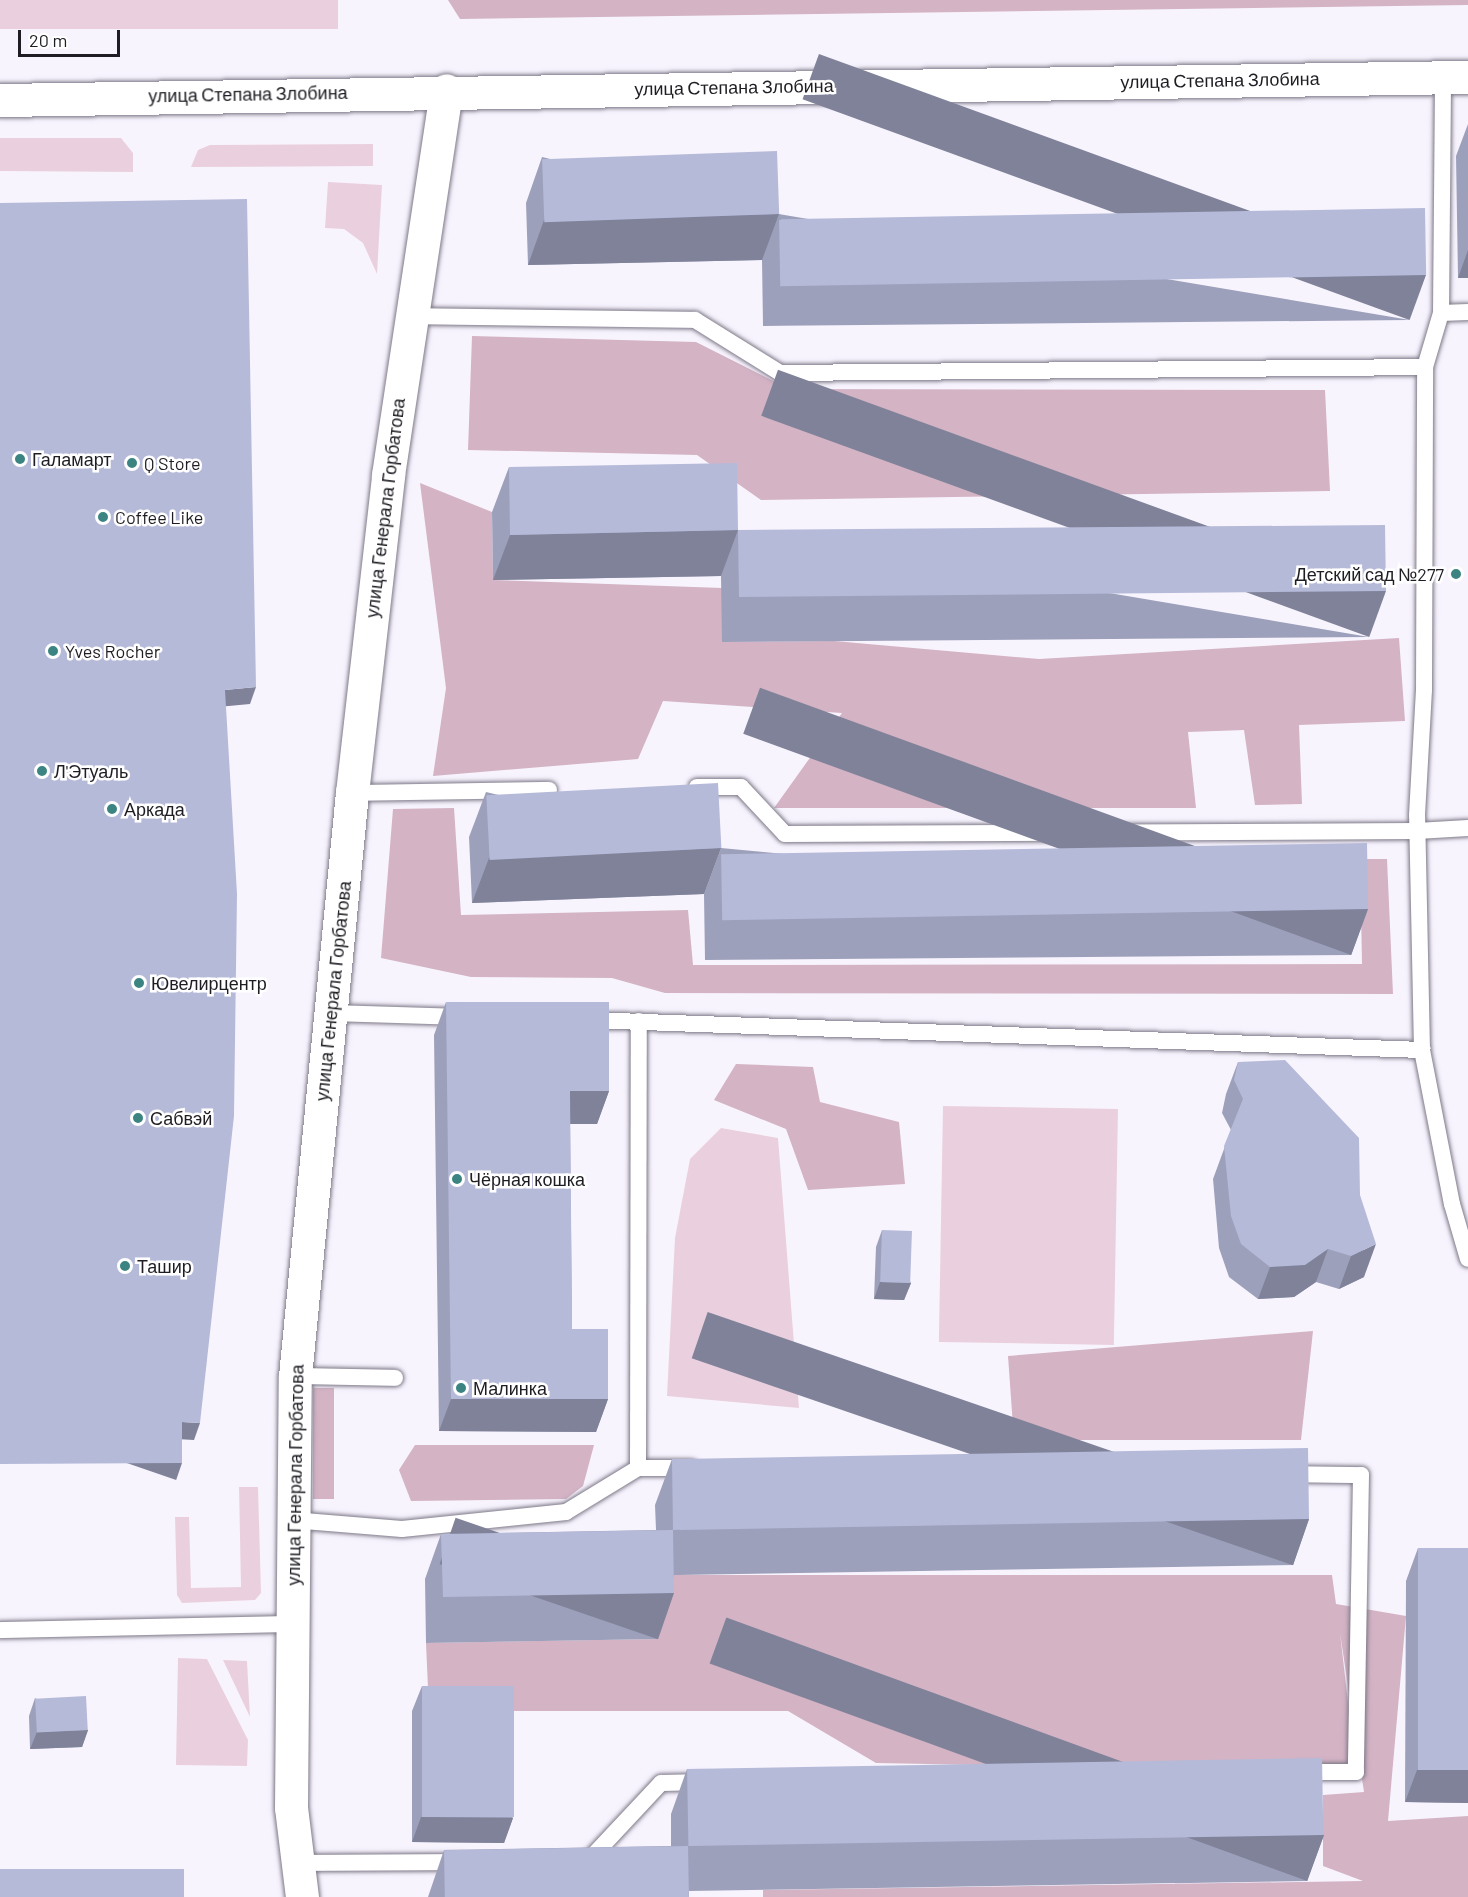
<!DOCTYPE html>
<meta charset="utf-8">
<style>
body{margin:0}
#map{position:relative;width:1468px;height:1897px;overflow:hidden;background:#f8f4fe;font-family:Barlow,sans-serif}
div>[style]{position:absolute}
[style*='--x']{left:calc(var(--x)*1px);top:calc(var(--y)*1px);width:calc(var(--w)*1px);rotate:calc(var(--a)*1deg)}
.green>*{inset:0;background:#ead0de;transform-origin:0 0}
.forest>*{inset:0;background:#d3b3c4;transform-origin:0 0}
.roads{filter:drop-shadow(0 0 2px #7d7887) drop-shadow(0 0 2px #7d7887)}
.service>*{height:16px;margin:-8px;padding:0 8px;transform-origin:8px;border-radius:8px;background:#fff}
.minor>*{height:33px;margin:-16.5px;padding:0 16.5px;transform-origin:16.5px;border-radius:16.5px;background:#fff}
.wall>*{inset:0;background:#9da0bb}
.shaded-wall>*{inset:0;background:#7f8298;transform-origin:0 0}
.building>*{inset:0;background:#b6bad9;transform-origin:0 0}
.dots>*{width:16px;height:16px;translate:-50% -50%;box-sizing:border-box;border:3px solid #fff;border-radius:50%}
span{translate:-50% -50%;white-space:nowrap;text-align:center;line-height:1.15;-webkit-text-stroke:5px #fff;paint-order:stroke}
.street-label{font-size:18px;color:#1f1d23}
.poi-label{font-size:18px;color:#1f1d23}
.left{translate:0 -50%;text-align:left}
.right{translate:-100% -50%;text-align:right}
.scale{position:absolute;left:18px;top:30px;width:102px;height:27px;box-sizing:border-box;border:3px solid #1f1d23;border-top:0;padding-left:8px;font-size:18px;line-height:21px;white-space:nowrap;color:#1f1d23;-webkit-text-stroke:4px #fff;paint-order:stroke}
</style>
<div id="map">
<div class="green">
<div style="left:0;top:0;width:338px;height:29px"></div>
<div style="clip-path:polygon(0 138px,121px 138px,133px 153px,133px 172px,0 171px)"></div>
<div style="clip-path:polygon(373px 144px,373px 166px,191px 167px,198px 150px,210px 145px)"></div>
<div style="clip-path:polygon(328px 182px,382px 185px,377px 274px,363px 243px,344px 229px,325px 228px)"></div>
<div style="left:943px;top:1106px;width:175px;height:236px;rotate:1deg"></div>
<div style="clip-path:polygon(721px 1128px,778px 1138px,799px 1408px,667px 1396px,675px 1238px,690px 1159px)"></div>
<div style="clip-path:polygon(239px 1487px,258px 1487px,261px 1593px,255px 1600px,182px 1603px,177px 1595px,175px 1517px,189px 1517px,191px 1588px,241px 1587px)"></div>
<div style="clip-path:polygon(178px 1658px,207px 1659px,248px 1740px,247px 1766px,176px 1765px)"></div>
<div style="clip-path:polygon(223px 1660px,247px 1661px,250px 1717px)"></div>
</div>
<div class="forest">
<div style="clip-path:polygon(448px 0,1468px 0,1468px 5px,460px 19px)"></div>
<div style="clip-path:polygon(472px 336px,696px 342px,789px 389px,1325px 390px,1330px 491px,761px 500px,697px 455px,468px 450px)"></div>
<div style="clip-path:polygon(420px 483px,492px 512px,493px 580px,722px 588px,723px 642px,834px 641px,1039px 659px,1399px 638px,1405px 721px,1299px 725px,1302px 804px,1255px 805px,1244px 730px,1188px 732px,1196px 808px,774px 808px,842px 713px,663px 701px,638px 759px,433px 776px,446px 688px)"></div>
<div style="clip-path:polygon(454px 808px,461px 915px,688px 910px,693px 965px,1362px 964px,1360px 859px,1387px 859px,1393px 994px,665px 993px,612px 978px,471px 977px,381px 958px,393px 809px)"></div>
<div style="clip-path:polygon(736px 1064px,813px 1067px,820px 1102px,899px 1122px,905px 1184px,808px 1190px,786px 1129px,714px 1100px)"></div>
<div style="clip-path:polygon(1313px 1331px,1301px 1440px,1014px 1440px,1008px 1356px)"></div>
<div style="left:313px;top:1388px;width:21px;height:111px"></div>
<div style="clip-path:polygon(415px 1445px,594px 1445px,583px 1486px,566px 1499px,411px 1501px,399px 1470px)"></div>
<div style="clip-path:polygon(673px 1575px,1332px 1575px,1336px 1604px,1406px 1616px,1388px 1821px,1468px 1816px,1468px 1897px,763px 1897px,763px 1890px,1363px 1881px,1323px 1866px,1323px 1795px,1364px 1792px,1340px 1633px,1356px 1772px,876px 1763px,788px 1711px,429px 1711px,426px 1643px,658px 1639px)"></div>
</div>
<div class="roads">
<div class="service">
<div style="--x:1441;--y:313;--w:236;--a:-89.5"></div>
<div style="--x:410;--y:316;--w:285;--a:0.8"></div>
<div style="--x:695;--y:320;--w:100;--a:31.9"></div>
<div style="--x:780;--y:373;--w:645;--a:-0.53"></div>
<div style="--x:697;--y:787;--w:44;--a:0"></div>
<div style="--x:741;--y:787;--w:64;--a:46.9"></div>
<div style="--x:785;--y:834;--w:632;--a:-0.27"></div>
<div style="--x:1417;--y:831;--w:51;--a:-3.4"></div>
<div style="--x:352;--y:793;--w:197;--a:-0.9"></div>
<div style="--x:331;--y:1013;--w:132;--a:1.7"></div>
<div style="--x:588;--y:1020;--w:835;--a:2.06"></div>
<div style="--x:1422;--y:1050;--w:235;--a:-91.2"></div>
<div style="--x:1417;--y:815;--w:125;--a:-86.8"></div>
<div style="--x:1424;--y:690;--w:323;--a:-89.8"></div>
<div style="--x:1425;--y:367;--w:56;--a:-73.5"></div>
<div style="--x:1441;--y:313;--w:27;--a:-2"></div>
<div style="--x:1422;--y:1050;--w:157;--a:79"></div>
<div style="--x:1452;--y:1204;--w:57;--a:73.8"></div>
<div style="--x:295;--y:1376;--w:100;--a:1.1"></div>
<div style="--x:638;--y:1468;--w:447;--a:-89.9"></div>
<div style="--x:1287;--y:1474;--w:74;--a:0.8"></div>
<div style="--x:1361;--y:1475;--w:297;--a:91"></div>
<div style="--x:1356;--y:1772;--w:56;--a:180"></div>
<div style="--x:292;--y:1520;--w:110;--a:4.7"></div>
<div style="--x:402;--y:1529;--w:165;--a:-5.9"></div>
<div style="--x:566;--y:1512;--w:84;--a:-31.4"></div>
<div style="--x:638;--y:1468;--w:53;--a:0"></div>
<div style="--x:0;--y:1630;--w:293;--a:-1.2"></div>
<div style="--x:583;--y:1861;--w:5;--a:0"></div>
<div style="--x:588;--y:1861;--w:107;--a:-46.9"></div>
<div style="--x:661;--y:1783;--w:43;--a:-1.3"></div>
<div style="--x:297;--y:1863;--w:165;--a:-0.3"></div>
</div>
<div class="minor">
<div style="--x:0;--y:100;--w:1468;--a:-0.9"></div>
<div style="--x:302;--y:1897;--w:90;--a:-97"></div>
<div style="--x:291;--y:1808;--w:432;--a:-89.5"></div>
<div style="--x:295;--y:1376;--w:586;--a:-84.42"></div>
<div style="--x:352;--y:793;--w:320;--a:-83.5"></div>
<div style="--x:388;--y:475;--w:389;--a:-81.4"></div>
</div>
</div>
<div class="wall">
<div style="clip-path:polygon(1468px 124px,1468px 278px,1458px 278px,1456px 156px)"></div>
<div style="clip-path:polygon(542px 157px,779px 214px,1410px 320px,763px 326px,762px 260px,528px 265px,526px 203px)"></div>
<div style="clip-path:polygon(509px 467px,738px 530px,1369px 637px,722px 642px,721px 576px,493px 580px,492px 512px)"></div>
<div style="clip-path:polygon(486px 792px,721px 848px,704px 894px,472px 903px,469px 837px)"></div>
<div style="clip-path:polygon(721px 848px,1368px 909px,1351px 955px,705px 960px,704px 894px)"></div>
<div style="clip-path:polygon(446px 1002px,609px 1091px,597px 1124px,570px 1124px,572px 1329px,608px 1399px,596px 1432px,439px 1431px,434px 1035px)"></div>
<div style="clip-path:polygon(1238px 1062px,1360px 1195px,1364px 1277px,1339px 1289px,1316px 1282px,1294px 1297px,1258px 1299px,1229px 1277px,1219px 1248px,1213px 1179px,1231px 1130px,1222px 1113px,1226px 1094px)"></div>
<div style="clip-path:polygon(882px 1230px,911px 1283px,904px 1300px,874px 1299px,876px 1247px)"></div>
<div style="clip-path:polygon(672px 1459px,1309px 1519px,1293px 1565px,674px 1575px,658px 1639px,426px 1643px,425px 1579px,441px 1534px,656px 1530px,655px 1505px)"></div>
<div style="clip-path:polygon(1418px 1548px,1468px 1803px,1405px 1802px,1406px 1581px)"></div>
<div style="clip-path:polygon(422px 1686px,513px 1818px,504px 1843px,412px 1842px,412px 1711px)"></div>
<div style="clip-path:polygon(35px 1698px,88px 1730px,82px 1747px,30px 1749px,29px 1716px)"></div>
<div style="clip-path:polygon(687px 1769px,1324px 1835px,1307px 1881px,689px 1891px,689px 1897px,428px 1897px,444px 1850px,671px 1846px,671px 1814px)"></div>
</div>
<div class="shaded-wall">
<div style="clip-path:polygon(779px 214px,762px 260px,528px 265px,544px 220px)"></div>
<div style="clip-path:polygon(1468px 250px,1468px 278px,1458px 278px)"></div>
<div style="left:1426px;top:275px;width:48px;height:646px;rotate:110deg"></div>
<div style="clip-path:polygon(738px 530px,721px 576px,493px 580px,510px 535px)"></div>
<div style="left:1386px;top:591px;width:49px;height:647px;rotate:110deg"></div>
<div style="clip-path:polygon(256px 687px,250px 704px,218px 707px,225px 690px)"></div>
<div style="clip-path:polygon(721px 848px,704px 894px,472px 903px,489px 858px)"></div>
<div style="left:1368px;top:909px;width:49px;height:647px;rotate:110deg"></div>
<div style="clip-path:polygon(570px 1091px,609px 1091px,597px 1124px,558px 1124px)"></div>
<div style="clip-path:polygon(1376px 1244px,1364px 1277px,1339px 1289px,1351px 1256px)"></div>
<div style="clip-path:polygon(1328px 1249px,1316px 1282px,1294px 1297px,1258px 1299px,1270px 1267px)"></div>
<div style="clip-path:polygon(880px 1282px,911px 1283px,904px 1300px,874px 1299px)"></div>
<div style="clip-path:polygon(451px 1399px,608px 1399px,596px 1432px,439px 1431px)"></div>
<div style="clip-path:polygon(182px 1422px,200px 1423px,194px 1440px,176px 1439px)"></div>
<div style="left:182px;top:1463px;width:18px;height:182px;rotate:109deg"></div>
<div style="left:1309px;top:1519px;width:49px;height:636px;rotate:109deg"></div>
<div style="left:674px;top:1593px;width:49px;height:231px;rotate:109deg"></div>
<div style="clip-path:polygon(88px 1730px,82px 1747px,30px 1749px,37px 1732px)"></div>
<div style="clip-path:polygon(1417px 1770px,1468px 1770px,1468px 1803px,1405px 1802px)"></div>
<div style="clip-path:polygon(421px 1817px,513px 1818px,504px 1843px,412px 1842px)"></div>
<div style="left:1324px;top:1835px;width:49px;height:636px;rotate:110deg"></div>
</div>
<div class="building">
<div style="left:777px;top:151px;width:63px;height:235px;rotate:88deg"></div>
<div style="clip-path:polygon(247px 199px,256px 687px,225px 690px,237px 894px,234px 1116px,200px 1423px,182px 1422px,182px 1463px,0 1464px,0 203px)"></div>
<div style="left:1425px;top:208px;width:67px;height:646px;rotate:89deg"></div>
<div style="clip-path:polygon(737px 463px,738px 530px,1385px 525px,1386px 591px,739px 597px,738px 530px,510px 535px,509px 467px)"></div>
<div style="left:718px;top:783px;width:65px;height:232px;rotate:87deg"></div>
<div style="left:1367px;top:843px;width:66px;height:646px;rotate:89deg"></div>
<div style="clip-path:polygon(446px 1002px,609px 1002px,609px 1091px,570px 1091px,572px 1329px,608px 1329px,608px 1399px,451px 1399px)"></div>
<div style="clip-path:polygon(1285px 1060px,1359px 1138px,1360px 1195px,1376px 1244px,1351px 1256px,1328px 1249px,1305px 1265px,1270px 1267px,1241px 1244px,1231px 1216px,1224px 1146px,1243px 1099px,1234px 1080px,1238px 1062px)"></div>
<div style="left:882px;top:1230px;width:30px;height:52px;rotate:2deg"></div>
<div style="clip-path:polygon(1308px 1448px,1309px 1519px,673px 1530px,674px 1593px,443px 1597px,441px 1534px,673px 1530px,672px 1459px)"></div>
<div style="left:1418px;top:1548px;width:50px;height:222px"></div>
<div style="left:422px;top:1686px;width:92px;height:131px"></div>
<div style="left:86px;top:1696px;width:34px;height:51px;rotate:87deg"></div>
<div style="left:1322px;top:1758px;width:77px;height:635px;rotate:89deg"></div>
<div style="left:688px;top:1846px;width:51px;height:244px;rotate:89deg"></div>
<div style="left:184px;top:1869px;width:28px;height:184px;rotate:90deg"></div>
</div>
<div class="dots">
<div style="left:20px;top:459px;background:#3b8482"></div>
<div style="left:132px;top:463px;background:#3b8482"></div>
<div style="left:103px;top:517px;background:#3b8482"></div>
<div style="left:1456px;top:574px;background:#3b8482"></div>
<div style="left:53px;top:651px;background:#3b8482"></div>
<div style="left:42px;top:771px;background:#3b8482"></div>
<div style="left:112px;top:809px;background:#3b8482"></div>
<div style="left:139px;top:983px;background:#3b8482"></div>
<div style="left:138px;top:1118px;background:#3b8482"></div>
<div style="left:457px;top:1179px;background:#3b8482"></div>
<div style="left:125px;top:1266px;background:#3b8482"></div>
<div style="left:461px;top:1388px;background:#3b8482"></div>
</div>
<div class="street-label">
<span style="left:1220px;top:80px;rotate:-1deg">улица Степана Злобина</span>
<span style="left:734px;top:87px;rotate:-1deg">улица Степана Злобина</span>
<span style="left:248px;top:94px;rotate:-1deg">улица Степана Злобина</span>
<span style="left:385px;top:508px;rotate:-83deg">улица Генерала Горбатова</span>
<span style="left:333px;top:991px;rotate:-84deg">улица Генерала Горбатова</span>
<span style="left:295px;top:1475px;rotate:-89deg">улица Генерала Горбатова</span>
</div>
<div class="poi-label">
<span class="left" style="left:32px;top:459px">Галамарт</span>
<span class="left" style="left:144px;top:463px">Q Store</span>
<span class="left" style="left:115px;top:517px">Coffee Like</span>
<span class="right" style="left:1444px;top:574px">Детский сад №277</span>
<span class="left" style="left:65px;top:651px">Yves Rocher</span>
<span class="left" style="left:54px;top:771px">Л'Этуаль</span>
<span class="left" style="left:124px;top:809px">Аркада</span>
<span class="left" style="left:151px;top:983px">Ювелирцентр</span>
<span class="left" style="left:150px;top:1118px">Сабвэй</span>
<span class="left" style="left:469px;top:1179px">Чёрная кошка</span>
<span class="left" style="left:137px;top:1266px">Ташир</span>
<span class="left" style="left:473px;top:1388px">Малинка</span>
</div>
<div class="scale">20 m</div>
</div>
